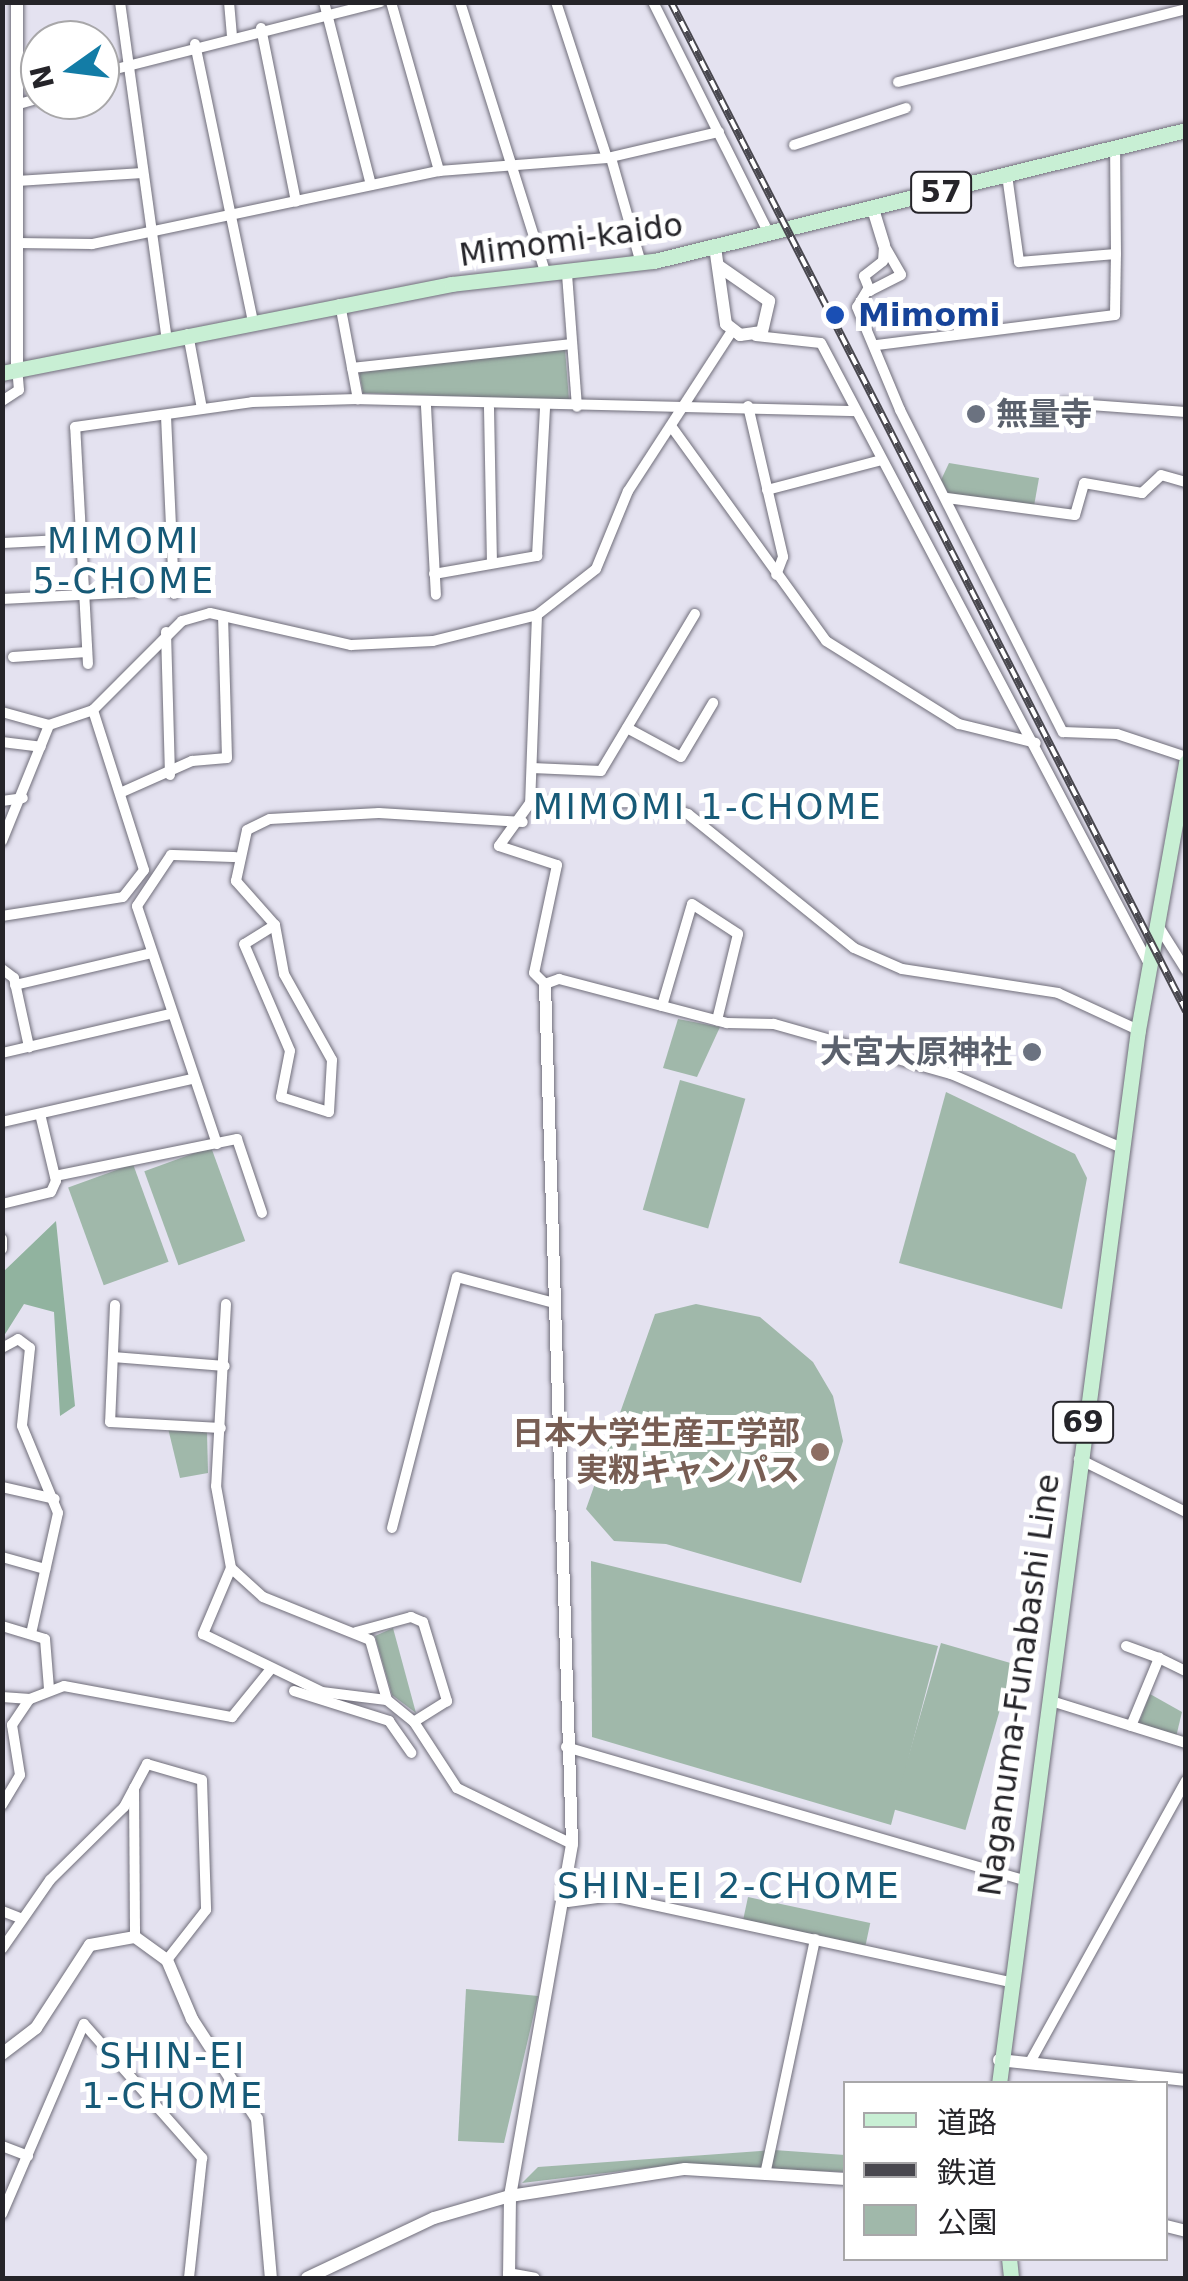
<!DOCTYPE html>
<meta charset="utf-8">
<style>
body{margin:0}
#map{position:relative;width:1188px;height:2281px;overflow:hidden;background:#e4e2f0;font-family:"DejaVu Sans","Noto Sans JP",sans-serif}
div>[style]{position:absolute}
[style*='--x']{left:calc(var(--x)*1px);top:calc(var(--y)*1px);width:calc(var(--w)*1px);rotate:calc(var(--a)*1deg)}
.green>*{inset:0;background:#a0b8aa;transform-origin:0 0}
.forest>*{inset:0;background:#91b39f}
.roads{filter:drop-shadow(0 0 2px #706e7a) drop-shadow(0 0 2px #706e7a)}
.minor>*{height:10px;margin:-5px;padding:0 5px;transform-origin:5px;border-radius:5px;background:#fff}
.tertiary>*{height:12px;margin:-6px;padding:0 6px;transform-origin:6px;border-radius:6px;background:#fff}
.primary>*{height:15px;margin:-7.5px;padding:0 7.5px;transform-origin:7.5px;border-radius:7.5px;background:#c8efd4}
.rail>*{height:8px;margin-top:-4px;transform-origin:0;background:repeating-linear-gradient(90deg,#fff 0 11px,#49484f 0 22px);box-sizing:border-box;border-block:2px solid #49484f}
.dots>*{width:28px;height:28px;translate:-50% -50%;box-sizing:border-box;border:5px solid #fff;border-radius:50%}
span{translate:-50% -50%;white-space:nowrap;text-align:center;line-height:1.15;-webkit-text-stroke:10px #fff;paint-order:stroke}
.shield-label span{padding:2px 8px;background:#fff;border:2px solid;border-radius:8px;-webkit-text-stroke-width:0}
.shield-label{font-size:30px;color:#252429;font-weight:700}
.street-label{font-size:32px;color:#252429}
.transit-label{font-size:32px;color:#164399;font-weight:700}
.left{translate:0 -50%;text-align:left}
.worship-label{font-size:32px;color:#5b616d;font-weight:700}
.right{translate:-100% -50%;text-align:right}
.education-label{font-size:32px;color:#785e54;font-weight:700}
.neighbourhood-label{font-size:35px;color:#175a77;letter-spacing:2.5px}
.frame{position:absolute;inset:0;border:5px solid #252429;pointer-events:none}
.legend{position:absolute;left:843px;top:2081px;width:325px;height:180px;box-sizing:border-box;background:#fff;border:2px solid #a8a7a9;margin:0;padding:12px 18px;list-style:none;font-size:30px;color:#252429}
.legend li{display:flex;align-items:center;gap:20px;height:50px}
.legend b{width:50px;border:2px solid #a8a7a9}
.north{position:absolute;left:20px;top:20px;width:100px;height:100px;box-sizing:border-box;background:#fff;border:2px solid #a8a7a9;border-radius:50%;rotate:256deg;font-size:28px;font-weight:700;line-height:40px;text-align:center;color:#252429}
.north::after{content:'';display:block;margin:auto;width:35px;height:45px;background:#137ca6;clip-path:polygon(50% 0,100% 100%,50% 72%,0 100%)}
</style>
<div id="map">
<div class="green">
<div style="clip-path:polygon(565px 349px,569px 400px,363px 393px,359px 371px)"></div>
<div style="clip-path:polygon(949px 463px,1039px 478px,1034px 506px,949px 495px,941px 480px)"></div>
<div style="clip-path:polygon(678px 1019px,720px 1027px,697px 1077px,663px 1068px)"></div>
<div style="left:680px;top:1080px;width:68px;height:135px;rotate:16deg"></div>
<div style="clip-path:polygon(946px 1092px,1075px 1154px,1087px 1178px,1062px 1309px,899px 1263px)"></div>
<div style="left:211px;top:1147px;width:100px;height:71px;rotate:70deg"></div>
<div style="left:133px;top:1164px;width:104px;height:69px;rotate:70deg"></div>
<div style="clip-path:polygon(696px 1304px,760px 1317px,813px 1362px,833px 1396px,843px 1441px,801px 1583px,666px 1544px,614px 1541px,586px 1509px,655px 1314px)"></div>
<div style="clip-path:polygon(167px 1424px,207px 1431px,208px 1473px,180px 1478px)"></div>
<div style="clip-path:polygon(591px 1561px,938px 1646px,891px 1825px,592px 1737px)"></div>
<div style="clip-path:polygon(393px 1628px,416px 1713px,392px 1695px,375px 1636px)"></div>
<div style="left:941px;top:1643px;width:75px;height:173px;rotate:16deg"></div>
<div style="clip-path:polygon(1150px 1694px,1182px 1712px,1176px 1737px,1138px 1725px)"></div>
<div style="left:748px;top:1897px;width:125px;height:23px;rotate:12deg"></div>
<div style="clip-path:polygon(466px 1989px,538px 1996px,504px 2143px,458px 2141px)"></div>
<div style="clip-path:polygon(774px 2150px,845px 2155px,845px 2172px,672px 2165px,522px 2183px,538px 2167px)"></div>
</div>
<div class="forest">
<div style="clip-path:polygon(56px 1221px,75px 1406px,60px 1416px,54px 1312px,24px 1304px,2px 1339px,3px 1272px)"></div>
</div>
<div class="roads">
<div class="minor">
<div style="--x:120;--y:2;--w:340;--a:82.1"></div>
<div style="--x:229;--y:2;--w:33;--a:85"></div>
<div style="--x:324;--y:2;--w:189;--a:75.6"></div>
<div style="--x:391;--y:2;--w:176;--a:74.1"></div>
<div style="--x:460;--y:2;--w:285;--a:72.5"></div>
<div style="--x:556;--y:2;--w:164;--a:71.9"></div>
<div style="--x:653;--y:2;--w:259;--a:63.4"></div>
<div style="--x:261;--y:28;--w:177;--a:78.6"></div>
<div style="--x:195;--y:44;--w:284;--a:78.2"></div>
<div style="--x:100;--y:73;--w:289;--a:-14.2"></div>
<div style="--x:898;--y:82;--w:297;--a:-14.2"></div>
<div style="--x:19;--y:104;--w:22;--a:-16"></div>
<div style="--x:794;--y:145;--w:118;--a:-18.3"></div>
<div style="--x:611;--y:158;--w:109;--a:74.1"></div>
<div style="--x:1007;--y:175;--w:88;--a:82.1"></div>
<div style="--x:1019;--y:262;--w:97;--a:-4.7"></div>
<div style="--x:1116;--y:254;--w:107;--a:-90.5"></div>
<div style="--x:17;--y:181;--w:126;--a:-3.6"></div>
<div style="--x:17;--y:243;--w:75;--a:0.8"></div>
<div style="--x:92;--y:244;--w:355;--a:-11.9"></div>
<div style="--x:439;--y:171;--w:169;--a:-4.4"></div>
<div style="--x:607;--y:158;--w:115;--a:-13.1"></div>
<div style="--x:884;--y:245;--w:34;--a:60"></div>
<div style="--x:901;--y:275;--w:35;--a:153"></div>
<div style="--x:870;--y:291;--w:16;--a:-112"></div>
<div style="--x:864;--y:276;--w:24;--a:-38"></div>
<div style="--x:883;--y:261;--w:16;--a:-86"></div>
<div style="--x:567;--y:274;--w:133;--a:85.7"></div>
<div style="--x:868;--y:289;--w:21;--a:121"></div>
<div style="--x:857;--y:307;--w:112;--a:67.3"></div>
<div style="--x:900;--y:410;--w:361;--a:63.2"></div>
<div style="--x:1063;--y:732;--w:54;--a:2.1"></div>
<div style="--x:1117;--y:734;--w:73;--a:18.4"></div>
<div style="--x:340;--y:304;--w:97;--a:79.3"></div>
<div style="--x:358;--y:399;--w:497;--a:1.4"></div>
<div style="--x:732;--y:331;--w:191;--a:123"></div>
<div style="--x:628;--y:491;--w:84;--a:112.3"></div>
<div style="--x:596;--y:569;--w:75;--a:142.1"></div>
<div style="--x:537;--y:615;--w:188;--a:92.1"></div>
<div style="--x:530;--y:803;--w:53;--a:125.8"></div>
<div style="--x:499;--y:846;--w:61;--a:18.1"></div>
<div style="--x:557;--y:865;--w:110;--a:102"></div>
<div style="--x:534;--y:973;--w:16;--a:45"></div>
<div style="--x:545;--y:984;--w:15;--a:-20"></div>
<div style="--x:559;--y:979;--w:174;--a:14.7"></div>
<div style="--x:727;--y:1023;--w:47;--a:1.2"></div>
<div style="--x:774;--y:1024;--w:184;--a:15.8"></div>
<div style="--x:951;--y:1074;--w:186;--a:23.4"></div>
<div style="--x:188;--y:334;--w:76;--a:79.4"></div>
<div style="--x:756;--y:336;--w:65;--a:6.1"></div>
<div style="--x:821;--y:343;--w:702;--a:62.16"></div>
<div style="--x:877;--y:345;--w:240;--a:-7.2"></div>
<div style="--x:1115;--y:315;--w:61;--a:-89.1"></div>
<div style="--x:352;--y:368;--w:221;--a:-6.2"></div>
<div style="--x:2;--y:401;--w:20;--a:-33"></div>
<div style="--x:19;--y:390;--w:21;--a:-95"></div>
<div style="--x:1063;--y:403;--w:123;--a:4.2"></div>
<div style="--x:426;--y:406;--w:189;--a:87"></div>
<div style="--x:748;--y:406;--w:155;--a:76.9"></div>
<div style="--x:783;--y:557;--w:19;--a:111"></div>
<div style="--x:489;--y:408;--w:155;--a:88.9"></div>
<div style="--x:166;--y:416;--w:178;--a:87.4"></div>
<div style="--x:671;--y:426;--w:265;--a:54.2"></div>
<div style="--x:826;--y:641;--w:157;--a:32"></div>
<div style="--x:959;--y:724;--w:79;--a:13.9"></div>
<div style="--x:767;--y:490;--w:118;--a:-14.7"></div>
<div style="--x:947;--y:498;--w:129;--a:7.6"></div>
<div style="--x:1075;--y:515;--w:33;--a:-74"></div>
<div style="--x:1084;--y:483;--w:59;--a:9.8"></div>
<div style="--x:1142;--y:493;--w:26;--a:-43"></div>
<div style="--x:1161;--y:475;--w:26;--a:16"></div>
<div style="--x:3;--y:543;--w:78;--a:-2.9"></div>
<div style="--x:434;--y:574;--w:105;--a:-9.9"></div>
<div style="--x:537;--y:556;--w:148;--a:-86.9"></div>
<div style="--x:2;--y:599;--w:136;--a:-2.9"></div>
<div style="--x:166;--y:632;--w:143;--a:88.4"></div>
<div style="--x:13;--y:657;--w:74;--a:-3.9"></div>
<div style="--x:88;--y:664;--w:237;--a:-93.1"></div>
<div style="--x:75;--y:427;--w:179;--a:-8"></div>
<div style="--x:252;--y:402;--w:106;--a:-1.6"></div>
<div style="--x:2;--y:712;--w:49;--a:15.5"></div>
<div style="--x:49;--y:725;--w:46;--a:-18.8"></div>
<div style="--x:627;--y:728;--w:61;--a:28.2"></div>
<div style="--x:681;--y:757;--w:63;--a:-59.3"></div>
<div style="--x:2;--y:742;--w:39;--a:7"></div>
<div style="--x:532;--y:768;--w:69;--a:2.5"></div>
<div style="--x:601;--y:771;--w:183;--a:-59.1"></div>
<div style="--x:120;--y:793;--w:79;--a:-24"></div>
<div style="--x:192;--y:761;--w:35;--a:-5"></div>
<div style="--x:227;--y:758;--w:142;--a:-91.6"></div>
<div style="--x:2;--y:801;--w:21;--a:-8"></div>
<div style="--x:530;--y:803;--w:123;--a:-0.5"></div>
<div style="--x:653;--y:802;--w:37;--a:19"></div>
<div style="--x:688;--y:814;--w:213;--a:38.9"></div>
<div style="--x:854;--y:948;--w:52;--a:23.6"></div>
<div style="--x:902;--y:969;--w:158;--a:8.7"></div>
<div style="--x:1058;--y:993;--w:88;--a:24.8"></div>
<div style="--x:2;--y:841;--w:125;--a:-67.9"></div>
<div style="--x:2;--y:916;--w:122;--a:-8.9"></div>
<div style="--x:123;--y:897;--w:34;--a:-52"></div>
<div style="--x:144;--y:870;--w:168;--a:-107.7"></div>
<div style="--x:93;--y:710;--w:126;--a:-45"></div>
<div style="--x:182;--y:621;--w:29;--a:-16"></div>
<div style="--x:210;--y:613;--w:145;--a:12.8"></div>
<div style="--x:351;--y:645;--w:82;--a:-2.8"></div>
<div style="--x:433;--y:641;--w:107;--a:-14"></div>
<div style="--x:1157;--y:924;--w:54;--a:57.8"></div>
<div style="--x:275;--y:925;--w:36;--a:148"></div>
<div style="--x:244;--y:944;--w:116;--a:66.7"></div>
<div style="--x:290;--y:1051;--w:47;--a:101.1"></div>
<div style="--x:281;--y:1097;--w:50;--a:17.4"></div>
<div style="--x:329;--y:1112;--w:52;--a:-86.7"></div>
<div style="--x:332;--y:1060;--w:98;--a:-119.2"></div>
<div style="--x:284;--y:974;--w:50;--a:-100.4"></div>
<div style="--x:275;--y:925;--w:59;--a:-131.6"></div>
<div style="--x:236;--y:881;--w:52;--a:-77.8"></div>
<div style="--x:247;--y:830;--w:25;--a:-26"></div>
<div style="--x:270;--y:819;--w:109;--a:-3.2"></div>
<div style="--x:379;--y:813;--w:144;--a:3.6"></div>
<div style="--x:2;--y:969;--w:15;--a:37"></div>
<div style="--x:14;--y:978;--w:71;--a:77.7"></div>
<div style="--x:15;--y:985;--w:140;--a:-13.2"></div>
<div style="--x:662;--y:1006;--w:106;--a:-73.6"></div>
<div style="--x:692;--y:904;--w:55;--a:33.1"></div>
<div style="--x:738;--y:934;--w:89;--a:103.7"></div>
<div style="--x:2;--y:1053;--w:172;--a:-13.1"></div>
<div style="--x:2;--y:1122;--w:194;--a:-12.8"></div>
<div style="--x:217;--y:1144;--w:251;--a:-108.6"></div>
<div style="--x:137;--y:906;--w:61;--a:-56.3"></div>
<div style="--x:171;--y:855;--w:64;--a:1.8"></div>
<div style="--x:55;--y:1176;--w:186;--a:-11.5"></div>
<div style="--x:237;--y:1139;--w:78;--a:71.3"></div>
<div style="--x:2;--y:1204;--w:50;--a:-13.8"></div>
<div style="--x:51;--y:1192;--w:12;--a:-66"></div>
<div style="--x:56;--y:1181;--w:69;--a:-103.4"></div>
<div style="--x:2;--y:1239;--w:10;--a:90"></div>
<div style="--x:226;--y:1304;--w:182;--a:93.1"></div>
<div style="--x:216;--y:1486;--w:83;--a:79.6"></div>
<div style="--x:231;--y:1568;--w:43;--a:42.2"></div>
<div style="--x:263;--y:1597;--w:115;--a:21.9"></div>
<div style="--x:370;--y:1640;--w:62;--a:74.2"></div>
<div style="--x:387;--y:1700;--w:35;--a:39"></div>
<div style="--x:414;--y:1722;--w:79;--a:56.9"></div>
<div style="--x:457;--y:1788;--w:128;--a:26"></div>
<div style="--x:115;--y:1305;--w:117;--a:92.4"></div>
<div style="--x:110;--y:1422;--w:111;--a:3.1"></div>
<div style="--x:2;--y:1348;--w:18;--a:-29"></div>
<div style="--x:18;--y:1339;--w:15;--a:37"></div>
<div style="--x:30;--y:1348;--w:78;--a:95.9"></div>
<div style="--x:22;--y:1426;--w:94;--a:67.5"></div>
<div style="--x:58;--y:1513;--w:124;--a:102.6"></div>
<div style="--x:113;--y:1357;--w:112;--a:4.6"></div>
<div style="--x:1079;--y:1459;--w:119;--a:26.4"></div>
<div style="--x:2;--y:1487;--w:54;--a:12.8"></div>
<div style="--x:392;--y:1528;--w:259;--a:-75.5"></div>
<div style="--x:457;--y:1277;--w:100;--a:15"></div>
<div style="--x:2;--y:1557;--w:45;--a:15.6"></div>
<div style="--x:231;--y:1568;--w:72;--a:113"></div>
<div style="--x:203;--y:1634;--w:132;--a:26"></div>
<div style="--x:322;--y:1692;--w:65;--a:7"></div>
<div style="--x:2;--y:1626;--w:45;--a:16.8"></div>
<div style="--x:45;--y:1639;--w:50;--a:85.4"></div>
<div style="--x:356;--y:1632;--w:57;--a:-15.3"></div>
<div style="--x:411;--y:1617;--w:13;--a:23"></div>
<div style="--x:423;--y:1622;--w:83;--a:73.1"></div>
<div style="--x:447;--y:1701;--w:39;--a:148"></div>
<div style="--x:1126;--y:1646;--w:35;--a:20"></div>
<div style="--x:294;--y:1691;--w:100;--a:17.5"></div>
<div style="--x:389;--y:1721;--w:39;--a:55"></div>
<div style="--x:2;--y:1697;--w:28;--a:4"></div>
<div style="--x:30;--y:1699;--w:36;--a:-21"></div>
<div style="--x:64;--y:1686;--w:171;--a:10.5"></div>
<div style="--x:232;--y:1717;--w:60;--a:-51"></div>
<div style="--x:1048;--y:1700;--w:145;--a:17.3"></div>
<div style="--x:1131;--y:1726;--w:74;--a:-67.6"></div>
<div style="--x:1159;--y:1658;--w:30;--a:26"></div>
<div style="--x:566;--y:1747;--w:472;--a:16.2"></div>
<div style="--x:134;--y:1788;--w:149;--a:89.6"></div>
<div style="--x:2;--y:1805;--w:35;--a:-59"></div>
<div style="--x:20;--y:1775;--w:51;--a:-99.1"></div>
<div style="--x:12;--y:1725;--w:30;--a:-56"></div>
<div style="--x:568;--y:1902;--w:44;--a:-7.8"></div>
<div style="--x:612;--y:1896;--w:403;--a:12.2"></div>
<div style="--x:2;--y:1911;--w:19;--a:21"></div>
<div style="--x:2;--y:1949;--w:84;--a:-55.2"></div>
<div style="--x:50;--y:1880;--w:104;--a:-44.6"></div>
<div style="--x:124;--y:1807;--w:49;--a:-61.9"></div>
<div style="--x:147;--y:1764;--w:57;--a:16.2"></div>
<div style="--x:202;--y:1780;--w:130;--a:88.2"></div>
<div style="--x:206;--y:1910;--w:63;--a:128"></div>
<div style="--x:1029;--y:2064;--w:324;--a:-61"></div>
<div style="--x:2;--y:2146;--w:28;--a:21"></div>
<div style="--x:766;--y:2170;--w:236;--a:-78"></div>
<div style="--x:2;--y:2214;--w:207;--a:-66.7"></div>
<div style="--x:84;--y:2024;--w:179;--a:48.6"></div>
<div style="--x:202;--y:2158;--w:121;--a:96.2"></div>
<div style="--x:508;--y:2273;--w:27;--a:10"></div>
</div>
<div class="tertiary">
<div style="--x:873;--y:209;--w:38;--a:73"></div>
<div style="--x:715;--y:247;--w:78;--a:81.9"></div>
<div style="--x:726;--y:324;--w:18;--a:38"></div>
<div style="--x:740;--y:335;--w:22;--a:-8"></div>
<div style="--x:762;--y:332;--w:32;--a:-77"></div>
<div style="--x:769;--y:301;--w:60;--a:-145.2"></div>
<div style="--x:17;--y:369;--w:367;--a:-90"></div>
<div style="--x:2;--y:2054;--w:43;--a:-37.4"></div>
<div style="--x:36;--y:2028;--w:99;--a:-57"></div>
<div style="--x:90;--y:1945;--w:46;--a:-10.1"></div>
<div style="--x:135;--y:1937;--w:39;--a:36"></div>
<div style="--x:167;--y:1960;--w:64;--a:67"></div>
<div style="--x:192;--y:2019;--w:119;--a:57"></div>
<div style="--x:257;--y:2119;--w:160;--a:85"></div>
<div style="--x:999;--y:2060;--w:188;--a:6.1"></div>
<div style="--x:1166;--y:2226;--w:21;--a:14"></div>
<div style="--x:307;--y:2278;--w:140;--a:-25.3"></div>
<div style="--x:434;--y:2218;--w:79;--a:-16.1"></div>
<div style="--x:510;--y:2196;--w:177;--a:-8.8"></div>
<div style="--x:685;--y:2169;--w:161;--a:3.6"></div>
<div style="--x:509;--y:2278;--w:82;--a:-89.3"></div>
<div style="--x:510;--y:2196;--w:357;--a:-80"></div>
<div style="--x:572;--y:1844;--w:860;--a:-91.8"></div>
</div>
<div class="primary">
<div style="--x:2;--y:373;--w:458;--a:-11.2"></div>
<div style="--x:451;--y:284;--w:204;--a:-6.5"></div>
<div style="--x:654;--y:261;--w:548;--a:-13.83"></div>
<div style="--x:999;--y:2084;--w:1063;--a:-82.49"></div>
<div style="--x:1138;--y:1030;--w:272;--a:-79.8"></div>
<div style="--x:1009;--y:2258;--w:20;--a:84"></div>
</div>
</div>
<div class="rail">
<div style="--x:671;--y:2;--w:1133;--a:62.96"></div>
</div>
<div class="dots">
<div style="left:835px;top:315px;background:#1a4fb4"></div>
<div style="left:976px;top:414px;background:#6b7280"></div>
<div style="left:1032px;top:1052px;background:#6b7280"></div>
<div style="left:820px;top:1452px;background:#8d6e63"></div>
</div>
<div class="shield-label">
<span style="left:941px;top:192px">57</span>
<span style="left:1083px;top:1422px">69</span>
</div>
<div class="street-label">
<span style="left:571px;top:240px;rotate:-8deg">Mimomi-kaido</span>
<span style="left:1019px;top:1685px;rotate:-82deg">Naganuma-Funabashi Line</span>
</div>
<div class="transit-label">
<span class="left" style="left:858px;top:315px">Mimomi</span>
</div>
<div class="worship-label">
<span class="left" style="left:996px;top:414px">無量寺</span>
<span class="right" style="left:1012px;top:1052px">大宮大原神社</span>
</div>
<div class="education-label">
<span class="right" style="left:800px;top:1452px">日本大学生産工学部<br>実籾キャンパス</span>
</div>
<div class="neighbourhood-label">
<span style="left:124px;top:561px">MIMOMI<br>5-CHOME</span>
<span style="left:708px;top:807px">MIMOMI 1-CHOME</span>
<span style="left:729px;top:1886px">SHIN-EI 2-CHOME</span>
<span style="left:173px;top:2076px">SHIN-EI<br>1-CHOME</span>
</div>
<div class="frame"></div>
<ul class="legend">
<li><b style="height:12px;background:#c8efd4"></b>道路</li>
<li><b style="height:12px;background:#49484f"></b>鉄道</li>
<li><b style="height:28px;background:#a0b8aa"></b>公園</li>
</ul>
<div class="north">N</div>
</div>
